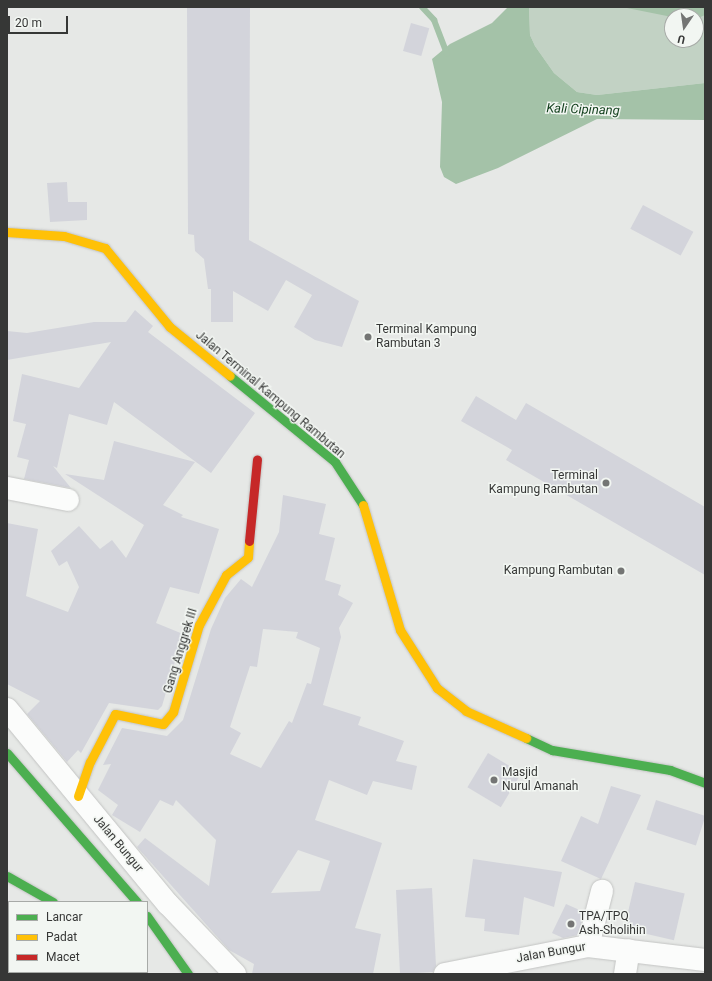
<!DOCTYPE html>
<style>
body{margin:0}
#map{position:relative;width:712px;height:981px;overflow:hidden;background:#e6e8e6;font-family:Roboto,sans-serif}
div>[style]{position:absolute}
[style*='--x']{left:calc(var(--x)*1px);top:calc(var(--y)*1px);width:calc(var(--w)*1px);rotate:calc(var(--a)*1deg)}
.green>*{inset:0;background:#c2d2c4}
.water>*{inset:0;background:#a4c2a8}
.stream>*{height:6px;margin:-3px;padding:0 3px;transform-origin:3px;border-radius:3px;background:#a4c2a8}
.building>*{inset:0;background:#d3d4db;transform-origin:0 0}
.roads{filter:drop-shadow(0 0 1px #c3c4c3) drop-shadow(0 0 1px #c3c4c3)}
.street>*{height:22px;margin:-11px;padding:0 11px;transform-origin:11px;border-radius:11px;background:#fbfcfb}
.fast>*{height:9px;margin:-4.5px;padding:0 4.5px;transform-origin:4.5px;border-radius:4.5px;background:#4caf50}
.slow>*{height:9px;margin:-4.5px;padding:0 4.5px;transform-origin:4.5px;border-radius:4.5px;background:#ffc107}
.jam>*{height:9px;margin:-4.5px;padding:0 4.5px;transform-origin:4.5px;border-radius:4.5px;background:#c62828}
.dots>*{width:11px;height:11px;translate:-50% -50%;box-sizing:border-box;border:2px solid #f2f6f2;border-radius:50%}
span{translate:-50% -50%;white-space:nowrap;text-align:center;line-height:1.15;-webkit-text-stroke:3px #f2f6f2;paint-order:stroke}
.poi-label{font-size:12px;color:#363736}
.left{translate:0 -50%;text-align:left}
.right{translate:-100% -50%;text-align:right}
.street-label{font-size:12px;color:#363736}
.water-label{font-size:13px;color:#103e1b;font-style:italic}
.frame{position:absolute;inset:0;border:8px solid #363736;pointer-events:none}
.legend{position:absolute;left:8px;top:901px;width:140px;height:72px;box-sizing:border-box;background:#f2f6f2;border:1px solid #a7aaa7;margin:0;padding:5px 7px;list-style:none;font-size:12px;color:#363736}
.legend li{display:flex;align-items:center;gap:8px;height:20px}
.legend b{width:20px;border:1px solid #a7aaa7}
.north{position:absolute;left:664px;top:8px;width:40px;height:40px;box-sizing:border-box;background:#f2f6f2;border:1px solid #a7aaa7;border-radius:50%;rotate:193deg;font-size:11px;font-weight:700;line-height:16px;text-align:center;color:#363736}
.north::after{content:'';display:block;margin:auto;width:14px;height:18px;background:#747574;clip-path:polygon(50% 0,100% 100%,50% 72%,0 100%)}
.scale{position:absolute;left:8px;top:16px;width:60px;height:18px;box-sizing:border-box;border:2px solid #363736;border-top:0;padding-left:5px;font-size:12px;line-height:14px;white-space:nowrap;color:#363736;-webkit-text-stroke:3px #f2f6f2;paint-order:stroke}
</style>
<div id="map">
<div class="green">
<div style="clip-path:polygon(evenodd,529px 7px,705px 7px,705px 83px,597px 95px,577px 92px,554px 73px,535px 46px,530px 35px,529px 7px,672px 16px,696px 16px,696px 40px,672px 40px,672px 16px)"></div>
</div>
<div class="water">
<div style="clip-path:polygon(508px 7px,529px 7px,530px 35px,535px 46px,554px 73px,577px 92px,597px 95px,705px 83px,705px 120px,597px 119px,498px 168px,456px 184px,444px 177px,440px 167px,442px 102px,432px 59px,450px 44px,492px 23px)"></div>
<div style="clip-path:polygon(622px 7px,705px 7px,705px 15px,696px 19px,696px 16px,672px 17px)"></div>
</div>
<div class="stream">
<div style="--x:422;--y:7;--w:18;--a:47"></div>
<div style="--x:434;--y:20;--w:36;--a:69"></div>
</div>
<div class="building">
<div style="clip-path:polygon(187px 7px,250px 7px,249px 240px,359px 301px,342px 347px,315px 340px,294px 327px,312px 295px,286px 280px,268px 311px,233px 291px,233px 322px,211px 322px,211px 289px,208px 289px,204px 259px,195px 251px,194px 235px,188px 234px)"></div>
<div style="left:411px;top:23px;width:19px;height:29px;rotate:16deg"></div>
<div style="clip-path:polygon(67px 182px,68px 202px,87px 202px,87px 220px,50px 222px,47px 183px)"></div>
<div style="left:643px;top:205px;width:57px;height:27px;rotate:28deg"></div>
<div style="clip-path:polygon(135px 310px,153px 326px,148px 332px,255px 413px,211px 473px,114px 402px,107px 425px,69px 414px,57px 468px,53px 466px,71px 488px,24px 479px,29px 460px,17px 457px,26px 424px,13px 421px,22px 374px,79px 388px,111px 342px,7px 360px,7px 331px,27px 333px,94px 322px,126px 322px)"></div>
<div style="clip-path:polygon(476px 396px,516px 420px,526px 403px,705px 507px,705px 575px,506px 460px,512px 450px,461px 421px)"></div>
<div style="clip-path:polygon(114px 441px,195px 462px,163px 505px,183px 515px,181px 517px,219px 529px,199px 594px,170px 587px,156px 623px,183px 634px,162px 706px,158px 710px,109px 703px,81px 753px,78px 750px,67px 762px,27px 714px,40px 701px,7px 684px,7px 523px,38px 529px,26px 596px,68px 612px,79px 587px,67px 561px,59px 566px,51px 551px,79px 526px,100px 549px,112px 540px,126px 558px,144px 525px,65px 474px,104px 480px)"></div>
<div style="clip-path:polygon(evenodd,283px 495px,326px 504px,319px 534px,335px 538px,325px 580px,341px 585px,338px 595px,353px 603px,339px 628px,341px 637px,323px 705px,361px 717px,358px 725px,404px 741px,396px 761px,417px 766px,412px 790px,373px 781px,367px 795px,329px 780px,315px 820px,382px 843px,355px 928px,381px 934px,373px 974px,252px 974px,254px 964px,229px 950px,137px 847px,145px 838px,209px 886px,216px 840px,176px 800px,173px 806px,160px 800px,140px 832px,112px 815px,118px 805px,98px 790px,111px 764px,103px 765px,122px 728px,167px 736px,183px 720px,211px 629px,225px 598px,241px 579px,252px 587px,279px 532px,283px 495px,263px 629px,298px 632px,296px 638px,320px 648px,311px 684px,307px 683px,292px 723px,289px 721px,261px 768px,230px 754px,241px 733px,230px 727px,250px 666px,257px 667px,263px 629px,283px 495px,298px 850px,330px 861px,320px 891px,271px 893px,298px 850px)"></div>
<div style="left:488px;top:753px;width:39px;height:40px;rotate:31deg"></div>
<div style="clip-path:polygon(611px 786px,641px 795px,601px 879px,561px 861px,581px 816px,598px 824px)"></div>
<div style="left:656px;top:800px;width:52px;height:31px;rotate:18deg"></div>
<div style="clip-path:polygon(473px 859px,562px 872px,554px 907px,524px 897px,519px 935px,484px 931px,485px 919px,465px 917px)"></div>
<div style="left:635px;top:882px;width:51px;height:48px;rotate:13deg"></div>
<div style="clip-path:polygon(432px 888px,436px 966px,433px 972px,400px 974px,396px 890px)"></div>
<div style="clip-path:polygon(566px 904px,584px 912px,578px 935px,563px 938px,552px 933px)"></div>
</div>
<div class="roads">
<div class="street">
<div style="--x:7;--y:488;--w:62;--a:11.1"></div>
<div style="--x:7;--y:709;--w:253;--a:50.5"></div>
<div style="--x:168;--y:904;--w:97;--a:46.3"></div>
<div style="--x:588;--y:946;--w:57;--a:-75.7"></div>
<div style="--x:445;--y:974;--w:146;--a:-11.1"></div>
<div style="--x:588;--y:946;--w:118;--a:6.8"></div>
<div style="--x:625;--y:974;--w:24;--a:-81"></div>
</div>
<div class="fast">
<div style="--x:230;--y:376;--w:136;--a:39.3"></div>
<div style="--x:335;--y:462;--w:51;--a:56.9"></div>
<div style="--x:526;--y:738;--w:29;--a:25"></div>
<div style="--x:552;--y:750;--w:120;--a:9.6"></div>
<div style="--x:670;--y:770;--w:37;--a:20"></div>
<div style="--x:7;--y:753;--w:198;--a:48.9"></div>
<div style="--x:7;--y:876;--w:53;--a:29.5"></div>
<div style="--x:147;--y:916;--w:71;--a:54.7"></div>
<div style="--x:139;--y:972;--w:3;--a:45"></div>
</div>
<div class="slow">
<div style="--x:7;--y:232;--w:57;--a:4"></div>
<div style="--x:64;--y:236;--w:43;--a:16.3"></div>
<div style="--x:105;--y:248;--w:102;--a:50.6"></div>
<div style="--x:170;--y:327;--w:77;--a:39.2"></div>
<div style="--x:363;--y:505;--w:130;--a:73.5"></div>
<div style="--x:400;--y:630;--w:69;--a:57.5"></div>
<div style="--x:437;--y:688;--w:37;--a:38"></div>
<div style="--x:466;--y:711;--w:66;--a:24.2"></div>
<div style="--x:78;--y:796;--w:36;--a:-71"></div>
<div style="--x:90;--y:762;--w:54;--a:-62.5"></div>
<div style="--x:115;--y:714;--w:49;--a:11.8"></div>
<div style="--x:163;--y:724;--w:16;--a:-50"></div>
<div style="--x:173;--y:712;--w:91;--a:-73.4"></div>
<div style="--x:199;--y:625;--w:57;--a:-61.6"></div>
<div style="--x:226;--y:575;--w:28;--a:-39"></div>
<div style="--x:248;--y:557;--w:16;--a:-86"></div>
</div>
<div class="jam">
<div style="--x:249;--y:541;--w:82;--a:-84.4"></div>
</div>
</div>
<div class="dots">
<div style="left:368px;top:337px;background:#747574"></div>
<div style="left:606px;top:483px;background:#747574"></div>
<div style="left:621px;top:571px;background:#747574"></div>
<div style="left:494px;top:780px;background:#747574"></div>
<div style="left:571px;top:924px;background:#747574"></div>
</div>
<div class="poi-label">
<span class="left" style="left:376px;top:337px">Terminal Kampung<br>Rambutan 3</span>
<span class="right" style="left:598px;top:483px">Terminal<br>Kampung Rambutan</span>
<span class="right" style="left:613px;top:571px">Kampung Rambutan</span>
<span class="left" style="left:502px;top:780px">Masjid<br>Nurul Amanah</span>
<span class="left" style="left:579px;top:924px">TPA/TPQ<br>Ash-Sholihin</span>
</div>
<div class="street-label">
<span style="left:270px;top:395px;rotate:40deg">Jalan Terminal Kampung Rambutan</span>
<span style="left:181px;top:651px;rotate:-73deg">Gang Anggrek III</span>
<span style="left:118px;top:844px;rotate:50deg">Jalan Bungur</span>
<span style="left:551px;top:953px;rotate:-10deg">Jalan Bungur</span>
</div>
<div class="water-label">
<span style="left:583px;top:110px;rotate:2deg">Kali Cipinang</span>
</div>
<div class="frame"></div>
<ul class="legend">
<li><b style="height:5px;background:#4caf50"></b>Lancar</li>
<li><b style="height:5px;background:#ffc107"></b>Padat</li>
<li><b style="height:5px;background:#c62828"></b>Macet</li>
</ul>
<div class="north">U</div>
<div class="scale">20 m</div>
</div>
